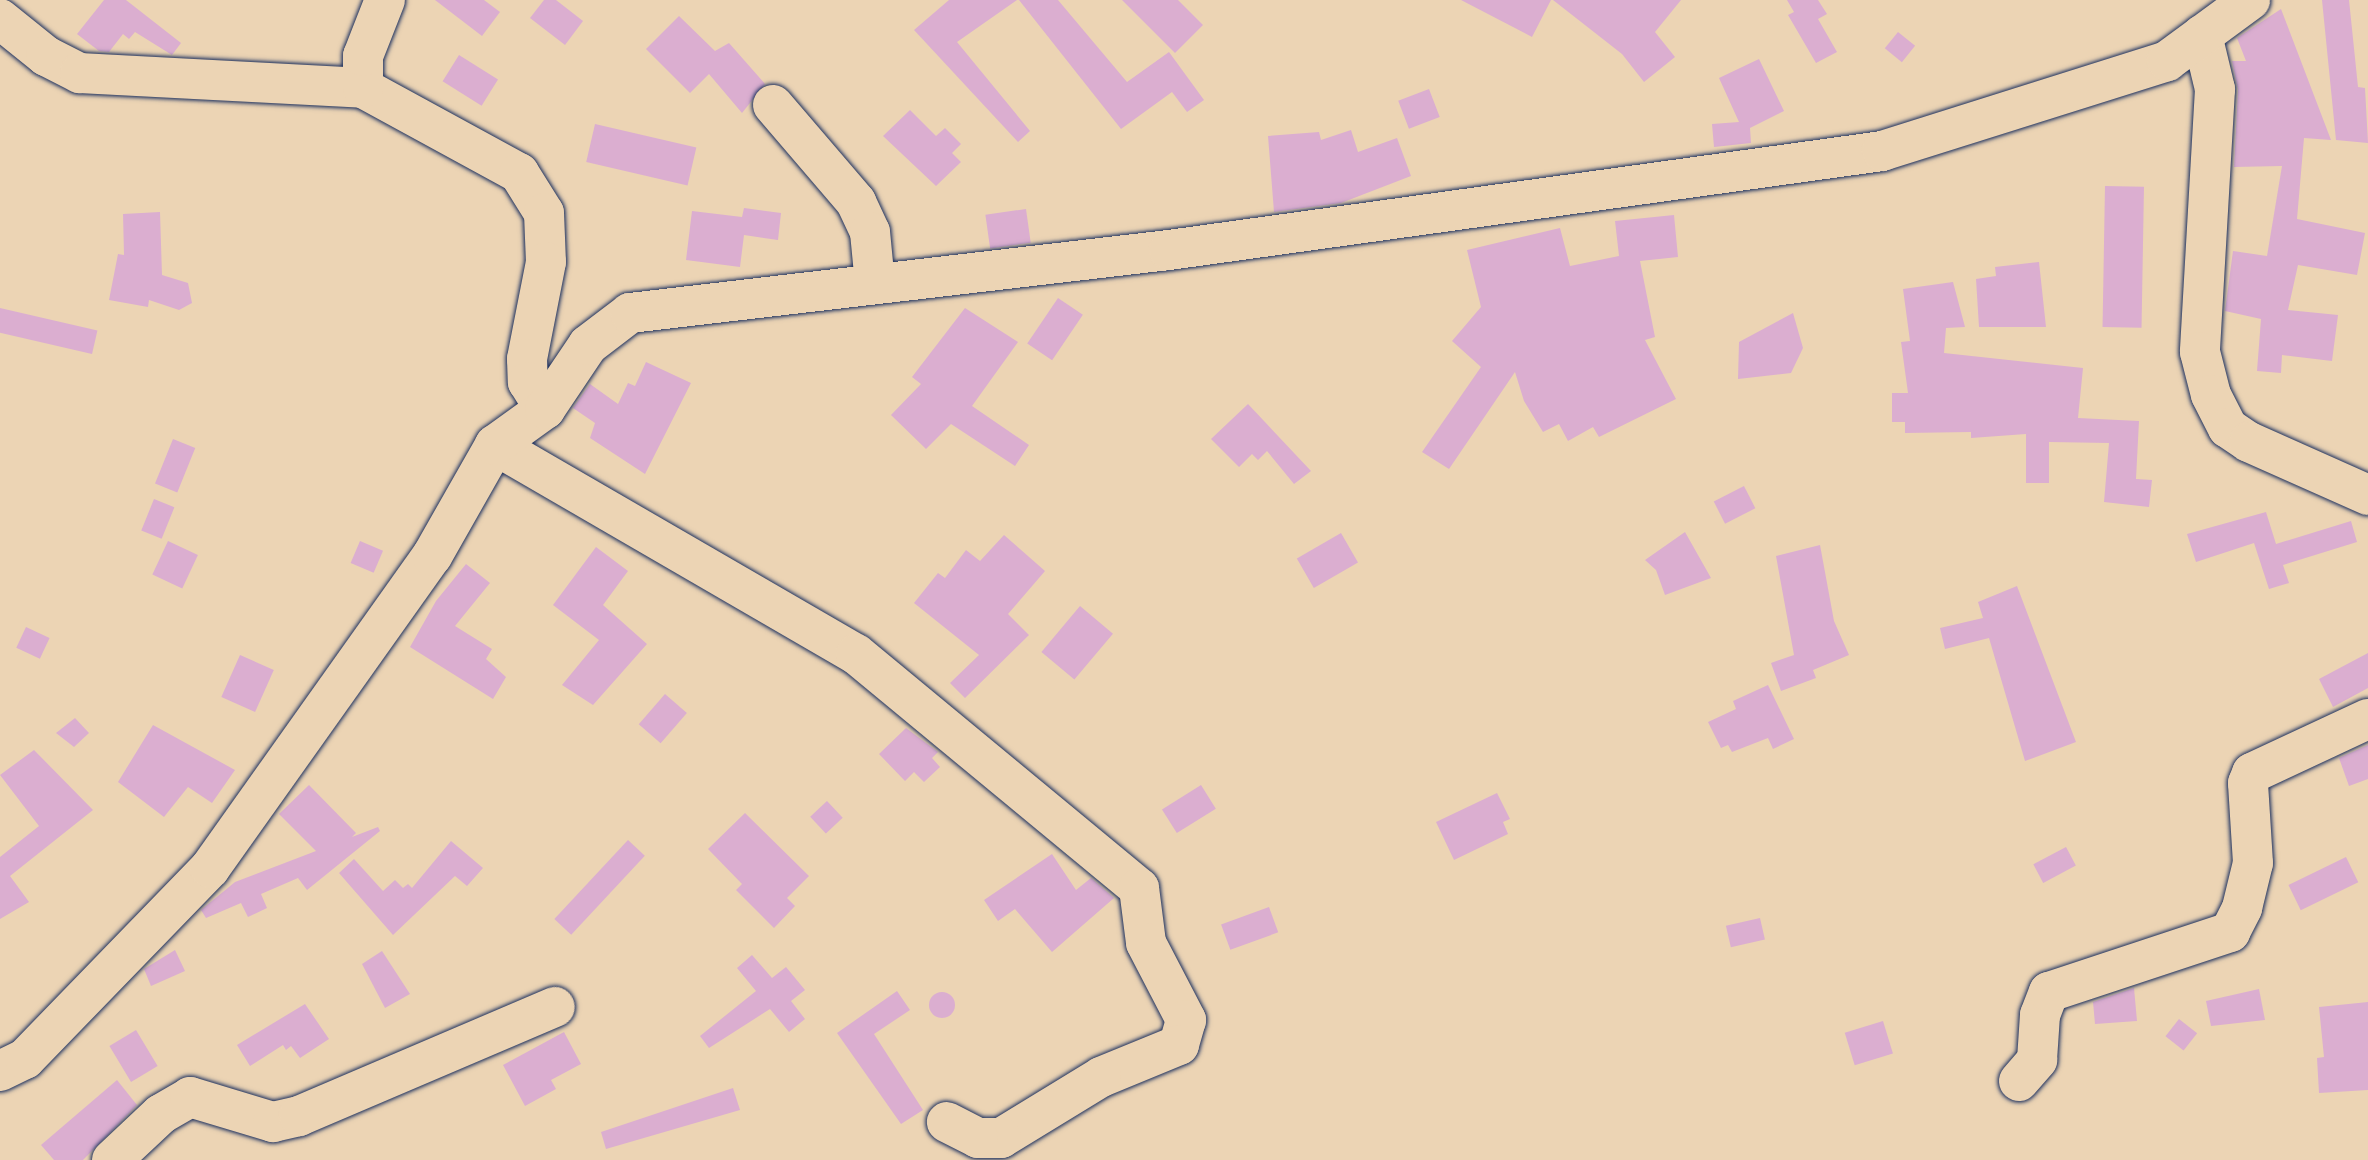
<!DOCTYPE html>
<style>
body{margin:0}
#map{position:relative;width:2368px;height:1160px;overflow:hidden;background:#ecd4b4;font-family:Itim,sans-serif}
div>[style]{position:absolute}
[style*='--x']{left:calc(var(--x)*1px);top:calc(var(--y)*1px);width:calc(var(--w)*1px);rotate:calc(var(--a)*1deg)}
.building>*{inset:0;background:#dbaed0;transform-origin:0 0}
.round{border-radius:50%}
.roads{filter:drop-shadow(0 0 2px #1b2f5e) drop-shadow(0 0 2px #1b2f5e)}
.minor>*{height:40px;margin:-20px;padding:0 20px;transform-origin:20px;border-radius:20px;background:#ecd4b4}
span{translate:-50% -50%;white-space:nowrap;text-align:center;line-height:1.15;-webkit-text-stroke:7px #ecd4b4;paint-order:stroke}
</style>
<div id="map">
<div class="building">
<div style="clip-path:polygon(104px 0,126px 0,181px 43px,172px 55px,135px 32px,129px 39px,123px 34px,109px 52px,99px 51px,77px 34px)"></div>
<div style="clip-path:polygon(435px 0,484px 0,500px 12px,482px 36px)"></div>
<div style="clip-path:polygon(544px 0,556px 0,583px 21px,565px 45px,530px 18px)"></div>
<div style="clip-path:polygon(949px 0,1017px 0,957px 42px,1030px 131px,1018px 142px,914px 30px)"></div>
<div style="clip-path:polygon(1019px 0,1058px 0,1127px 82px,1169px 52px,1204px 100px,1187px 112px,1172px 92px,1121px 129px)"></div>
<div style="clip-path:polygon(1122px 0,1178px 0,1203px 25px,1175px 53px)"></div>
<div style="clip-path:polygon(1461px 0,1551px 0,1532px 37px)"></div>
<div style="clip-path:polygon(1553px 0,1681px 0,1655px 32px,1675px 57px,1644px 82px,1622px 54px)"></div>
<div style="clip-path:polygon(1787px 0,1818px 0,1827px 14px,1818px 19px,1837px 52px,1816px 63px,1788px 15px,1794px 12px)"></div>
<div style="clip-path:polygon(2322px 0,2349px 0,2358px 87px,2365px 88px,2368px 143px,2336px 140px)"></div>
<div style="clip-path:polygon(2281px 9px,2331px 140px,2304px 138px,2297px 219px,2365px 233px,2357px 275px,2298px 265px,2288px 310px,2338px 315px,2332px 361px,2282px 355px,2281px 373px,2257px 371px,2261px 319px,2225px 311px,2233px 251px,2267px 256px,2282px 166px,2234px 167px,2238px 90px,2232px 61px,2246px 61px,2237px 38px)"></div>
<div style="clip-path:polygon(679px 16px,715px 51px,729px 43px,765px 84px,742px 113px,709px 74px,690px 93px,646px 49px)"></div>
<div style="left:1898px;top:32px;width:22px;height:21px;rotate:39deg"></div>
<div style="left:459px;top:55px;width:46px;height:31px;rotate:32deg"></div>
<div style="clip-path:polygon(1759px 59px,1784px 111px,1750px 128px,1751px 143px,1714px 147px,1712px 124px,1739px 122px,1719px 78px)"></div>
<div style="left:1429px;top:89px;width:30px;height:33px;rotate:69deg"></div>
<div style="clip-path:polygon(910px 110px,936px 136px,945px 128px,961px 144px,952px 153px,961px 162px,936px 186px,883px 136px)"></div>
<div style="left:595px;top:124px;width:104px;height:39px;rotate:13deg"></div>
<div style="clip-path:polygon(1351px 130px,1358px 152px,1397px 138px,1411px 176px,1341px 203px,1274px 212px,1268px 136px,1319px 132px,1321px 140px)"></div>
<div style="left:2105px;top:186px;width:39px;height:141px;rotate:1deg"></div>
<div style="clip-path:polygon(744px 208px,781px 213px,778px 240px,744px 235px,740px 267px,686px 260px,692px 211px,742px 217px)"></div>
<div style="left:1026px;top:209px;width:34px;height:41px;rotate:82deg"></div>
<div style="clip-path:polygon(160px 212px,162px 275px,188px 283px,192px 303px,179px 310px,149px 300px,148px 307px,109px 300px,118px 254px,124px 255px,123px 214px)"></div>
<div style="clip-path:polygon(1674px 215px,1678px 257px,1640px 261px,1655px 337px,1645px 340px,1676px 399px,1599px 437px,1593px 427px,1568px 441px,1559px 424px,1543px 432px,1524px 401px,1515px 372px,1449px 469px,1422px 452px,1481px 367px,1452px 341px,1481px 307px,1467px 250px,1560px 228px,1570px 266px,1619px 256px,1615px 221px)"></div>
<div style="clip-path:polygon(2039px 262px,2046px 327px,1979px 327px,1976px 279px,1996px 276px,1995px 267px)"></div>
<div style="clip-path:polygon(1953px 282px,1965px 327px,1946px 328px,1944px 353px,2083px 368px,2078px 418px,2139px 421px,2136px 479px,2152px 480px,2149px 507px,2104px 502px,2109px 443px,2049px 442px,2049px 483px,2026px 483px,2026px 434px,1971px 438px,1971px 432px,1905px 433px,1905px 422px,1892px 422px,1892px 393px,1908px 393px,1901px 342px,1910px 341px,1903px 289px)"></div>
<div style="left:1058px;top:298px;width:30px;height:55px;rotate:34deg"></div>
<div style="left:0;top:308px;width:100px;height:24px;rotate:13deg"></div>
<div style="clip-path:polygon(965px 308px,1018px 342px,972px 406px,1029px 445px,1015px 466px,951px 424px,926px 449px,891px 415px,921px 384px,912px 377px)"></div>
<div style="clip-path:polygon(1793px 313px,1803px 348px,1791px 373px,1738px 379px,1739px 342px)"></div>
<div style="clip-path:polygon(646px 362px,691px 383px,645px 474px,590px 438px,595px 423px,573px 408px,590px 384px,618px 404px,628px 383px,635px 386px)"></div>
<div style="clip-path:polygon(1248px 404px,1311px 471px,1294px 484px,1267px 451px,1258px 460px,1252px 454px,1239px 467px,1211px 439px)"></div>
<div style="left:173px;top:439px;width:24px;height:48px;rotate:22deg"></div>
<div style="left:1744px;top:486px;width:25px;height:34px;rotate:63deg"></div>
<div style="left:154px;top:499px;width:22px;height:34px;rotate:22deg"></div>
<div style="clip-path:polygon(2266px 512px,2276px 544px,2351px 521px,2357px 542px,2283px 565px,2289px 583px,2269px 589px,2254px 543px,2196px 562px,2187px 534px)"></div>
<div style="clip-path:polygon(1685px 532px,1711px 578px,1665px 595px,1656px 570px,1645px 560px)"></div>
<div style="left:1341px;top:533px;width:34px;height:51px;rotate:60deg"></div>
<div style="clip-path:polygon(1004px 535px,1045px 571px,1008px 614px,1029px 635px,965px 698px,950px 683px,979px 655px,914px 603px,938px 573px,945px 578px,966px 550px,980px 561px)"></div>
<div style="left:168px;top:541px;width:33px;height:37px;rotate:25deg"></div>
<div style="left:360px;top:541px;width:25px;height:24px;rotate:23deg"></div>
<div style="clip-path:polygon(1820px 545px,1834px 621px,1849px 655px,1813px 670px,1816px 678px,1781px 691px,1771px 663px,1794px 655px,1776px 556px)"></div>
<div style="clip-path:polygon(596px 547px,628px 571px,603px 605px,647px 644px,593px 705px,562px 685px,599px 640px,553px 605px)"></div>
<div style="clip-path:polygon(466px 564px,490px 583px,455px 626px,492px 649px,486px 659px,506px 677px,493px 699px,410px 647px,436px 601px)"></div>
<div style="clip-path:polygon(2017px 586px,2076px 742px,2025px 761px,1989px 638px,1945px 649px,1940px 628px,1983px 618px,1978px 602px)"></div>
<div style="left:1080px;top:606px;width:43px;height:60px;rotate:40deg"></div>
<div style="left:26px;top:627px;width:26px;height:23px;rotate:25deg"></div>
<div style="clip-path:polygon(2368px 653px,2368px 688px,2333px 707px,2319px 679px)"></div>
<div style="left:240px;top:655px;width:37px;height:46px;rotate:24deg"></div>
<div style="clip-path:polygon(1768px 685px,1794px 739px,1773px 749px,1768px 738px,1732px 752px,1728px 745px,1721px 748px,1708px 722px,1736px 709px,1733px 701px)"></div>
<div style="left:665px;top:694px;width:29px;height:40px;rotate:41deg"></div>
<div style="clip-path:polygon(75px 718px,89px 733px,74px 747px,56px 733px)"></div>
<div style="clip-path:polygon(153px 725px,235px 770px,212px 803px,188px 787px,164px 817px,118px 782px)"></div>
<div style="clip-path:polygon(906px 728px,938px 752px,932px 758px,940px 767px,924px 782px,914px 772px,905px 781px,879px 754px)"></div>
<div style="clip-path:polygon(2368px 745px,2368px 779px,2349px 786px,2339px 758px)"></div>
<div style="clip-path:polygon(34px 750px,93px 810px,10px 876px,29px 902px,0 919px,0 857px,39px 826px,0 775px)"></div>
<div style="clip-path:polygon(309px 785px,356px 833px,352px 837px,378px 827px,380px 831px,307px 890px,298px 878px,261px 894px,267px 908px,248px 917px,241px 903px,206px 918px,201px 910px,235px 882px,316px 851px,279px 814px)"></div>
<div style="left:1201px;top:785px;width:28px;height:46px;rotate:58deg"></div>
<div style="clip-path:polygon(1497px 793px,1510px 819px,1503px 822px,1508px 834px,1454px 860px,1436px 822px)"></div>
<div style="left:827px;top:801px;width:23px;height:23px;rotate:47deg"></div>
<div style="clip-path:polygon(745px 813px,809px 876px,787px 898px,795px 906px,774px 928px,736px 890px,742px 884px,708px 849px)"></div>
<div style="left:628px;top:840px;width:23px;height:108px;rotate:43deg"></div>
<div style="clip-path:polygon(451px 841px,483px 868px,467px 886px,455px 876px,393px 935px,339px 873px,354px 859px,383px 891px,395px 880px,403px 888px,408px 884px,412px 888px)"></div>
<div style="left:2066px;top:847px;width:21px;height:37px;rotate:62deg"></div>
<div style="clip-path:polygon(1052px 854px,1076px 890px,1091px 878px,1114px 898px,1052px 952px,1015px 909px,998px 921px,984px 900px)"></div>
<div style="left:2346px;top:857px;width:28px;height:64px;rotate:64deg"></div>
<div style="left:1269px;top:907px;width:27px;height:51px;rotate:70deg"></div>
<div style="left:1760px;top:918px;width:22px;height:35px;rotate:77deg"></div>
<div style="clip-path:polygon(175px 950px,185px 971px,151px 986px,144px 969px)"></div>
<div style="clip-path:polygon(382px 951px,410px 994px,385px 1008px,362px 964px)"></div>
<div style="clip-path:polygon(752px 955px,772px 978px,786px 967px,805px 990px,791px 1001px,805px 1019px,789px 1032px,770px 1009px,709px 1048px,700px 1036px,756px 991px,737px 968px)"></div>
<div style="clip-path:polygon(2134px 988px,2137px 1021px,2095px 1024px,2093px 1002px)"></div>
<div style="clip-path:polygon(2259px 989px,2265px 1020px,2211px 1026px,2206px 1001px)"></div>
<div style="clip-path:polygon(897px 991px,910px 1010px,874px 1034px,923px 1110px,901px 1124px,837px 1033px)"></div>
<div class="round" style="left:929px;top:992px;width:26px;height:26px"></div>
<div style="clip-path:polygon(2368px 1002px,2368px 1090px,2319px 1093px,2317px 1058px,2324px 1057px,2319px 1007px)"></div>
<div style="clip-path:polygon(305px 1004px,329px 1039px,300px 1058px,291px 1046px,286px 1050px,283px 1045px,250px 1066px,237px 1045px)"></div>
<div style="left:2179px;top:1019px;width:23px;height:22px;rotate:38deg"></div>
<div style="left:1883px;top:1021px;width:34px;height:40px;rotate:73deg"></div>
<div style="left:136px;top:1030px;width:42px;height:31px;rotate:59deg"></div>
<div style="clip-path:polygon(564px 1032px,581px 1064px,551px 1080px,556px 1089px,525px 1106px,503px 1065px)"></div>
<div style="clip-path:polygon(117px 1080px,137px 1105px,83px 1160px,54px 1160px,41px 1145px)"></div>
<div style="clip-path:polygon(733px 1088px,740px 1110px,606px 1149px,601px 1132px)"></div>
</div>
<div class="roads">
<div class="minor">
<div style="--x:0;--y:19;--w:59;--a:38.8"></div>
<div style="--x:46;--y:56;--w:38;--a:27"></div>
<div style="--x:80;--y:73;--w:283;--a:3"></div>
<div style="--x:363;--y:88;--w:178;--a:28.6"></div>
<div style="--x:519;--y:173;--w:47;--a:58"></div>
<div style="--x:544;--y:213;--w:49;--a:87.7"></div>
<div style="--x:546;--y:262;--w:99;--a:101.1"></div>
<div style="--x:527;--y:359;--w:23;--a:88"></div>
<div style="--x:528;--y:382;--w:32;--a:58"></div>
<div style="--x:2202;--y:35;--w:56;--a:76.5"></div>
<div style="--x:2215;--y:89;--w:263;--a:93.3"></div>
<div style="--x:2200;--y:352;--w:44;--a:75.7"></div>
<div style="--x:2211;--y:395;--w:37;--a:63"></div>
<div style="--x:2228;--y:428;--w:25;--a:34"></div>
<div style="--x:2249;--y:442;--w:130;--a:24"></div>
<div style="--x:363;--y:88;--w:32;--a:-90"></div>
<div style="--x:363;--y:56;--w:60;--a:-68.6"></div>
<div style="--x:773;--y:105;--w:128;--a:49.4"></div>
<div style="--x:856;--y:202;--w:33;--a:65"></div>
<div style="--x:870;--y:232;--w:52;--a:84.5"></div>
<div style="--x:495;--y:445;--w:417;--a:30.1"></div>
<div style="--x:856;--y:654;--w:367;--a:39.6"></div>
<div style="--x:1139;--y:888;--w:55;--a:82.7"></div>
<div style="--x:1146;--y:943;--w:87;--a:62.5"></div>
<div style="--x:1186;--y:1020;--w:26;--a:106"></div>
<div style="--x:1179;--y:1045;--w:84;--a:157.7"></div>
<div style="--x:1101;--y:1077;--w:117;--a:148.6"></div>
<div style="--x:1001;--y:1138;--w:23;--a:180"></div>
<div style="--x:978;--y:1138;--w:35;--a:-153"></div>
<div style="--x:0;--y:1071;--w:28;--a:-26"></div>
<div style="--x:25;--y:1059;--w:266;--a:-45.9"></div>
<div style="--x:210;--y:868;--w:383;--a:-54.6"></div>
<div style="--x:432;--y:556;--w:128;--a:-60.4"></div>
<div style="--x:495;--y:445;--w:62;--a:-35.8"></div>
<div style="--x:545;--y:409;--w:77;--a:-56.1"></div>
<div style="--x:588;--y:345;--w:53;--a:-37.3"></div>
<div style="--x:630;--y:313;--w:543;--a:-6.67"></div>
<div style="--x:1169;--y:250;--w:720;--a:-7.9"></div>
<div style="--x:1882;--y:151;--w:299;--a:-17.5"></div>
<div style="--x:2167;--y:61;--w:103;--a:-36.3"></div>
<div style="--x:2019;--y:1081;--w:28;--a:-49"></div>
<div style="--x:2037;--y:1060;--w:45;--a:-86.2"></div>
<div style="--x:2040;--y:1015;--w:25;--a:-69"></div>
<div style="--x:2049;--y:992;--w:191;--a:-18.3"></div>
<div style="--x:2230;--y:932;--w:27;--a:-63"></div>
<div style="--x:2242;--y:908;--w:46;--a:-76.3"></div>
<div style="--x:2253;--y:863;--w:80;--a:-93.6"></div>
<div style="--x:2248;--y:783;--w:11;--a:-68"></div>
<div style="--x:2252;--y:773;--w:128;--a:-25"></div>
<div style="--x:112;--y:1160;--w:67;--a:-43.2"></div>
<div style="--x:161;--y:1114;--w:34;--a:-30"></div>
<div style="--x:190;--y:1097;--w:87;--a:16.8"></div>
<div style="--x:273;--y:1122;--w:27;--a:-13"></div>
<div style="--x:299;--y:1116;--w:278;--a:-23.1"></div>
</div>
</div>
</div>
